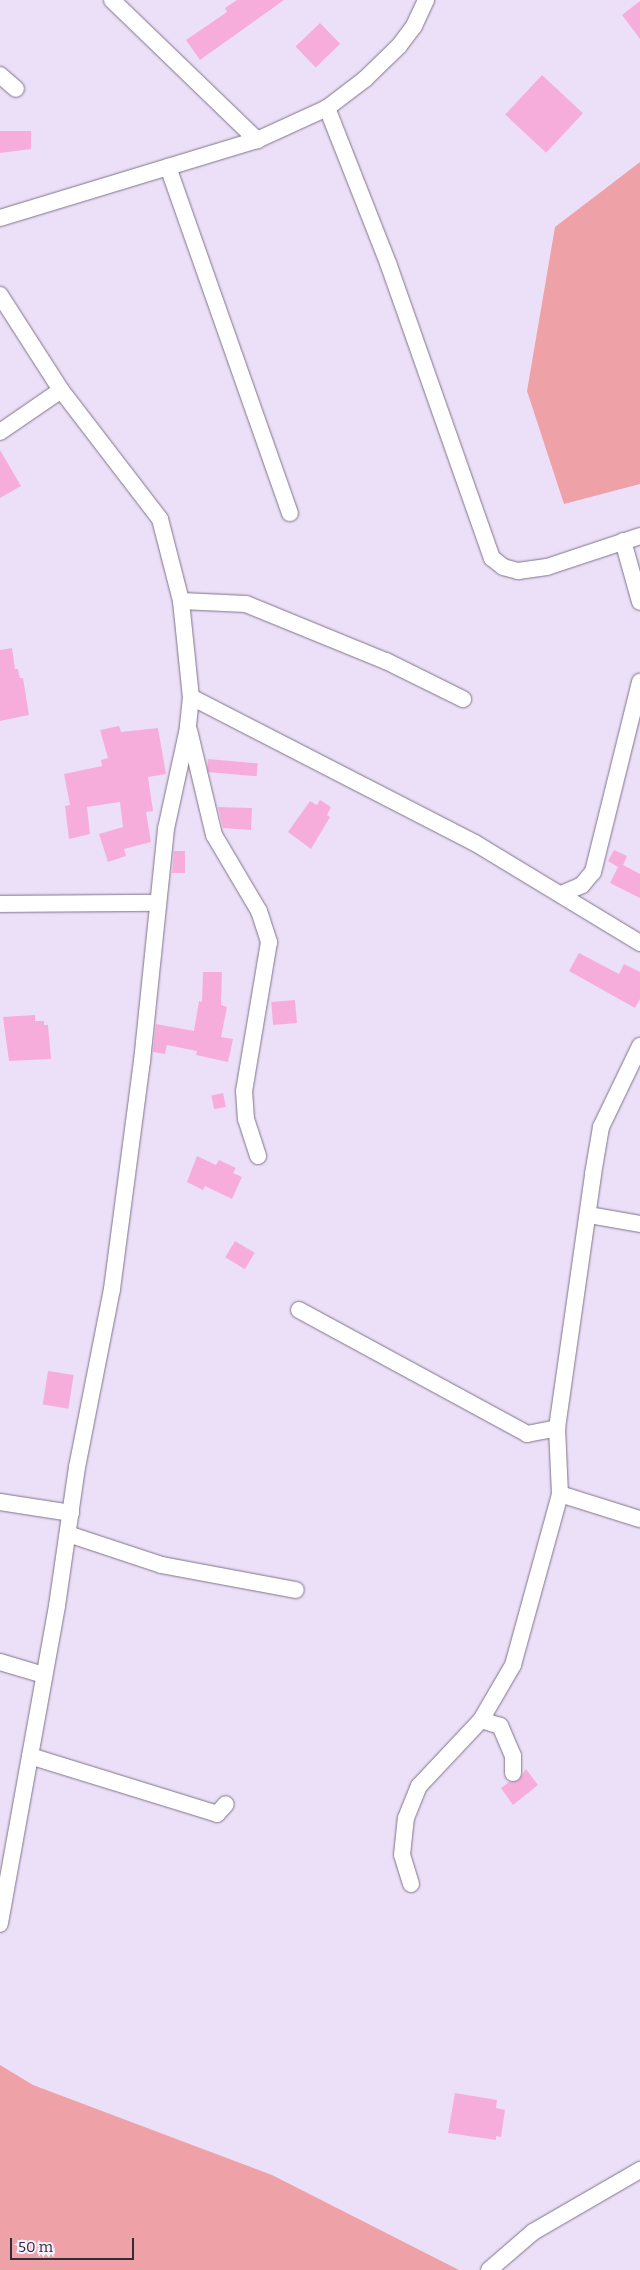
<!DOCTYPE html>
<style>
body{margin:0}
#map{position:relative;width:640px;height:2270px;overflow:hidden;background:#ece0f8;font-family:Bitter,serif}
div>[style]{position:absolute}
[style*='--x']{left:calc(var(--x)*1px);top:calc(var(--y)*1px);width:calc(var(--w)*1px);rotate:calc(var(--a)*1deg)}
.green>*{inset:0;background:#eea2a8}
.building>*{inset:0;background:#f7addc;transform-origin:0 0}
.roads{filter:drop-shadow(0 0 1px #7f748a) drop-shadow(0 0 1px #7f748a)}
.street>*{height:16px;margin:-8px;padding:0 8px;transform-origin:8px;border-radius:8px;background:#fff}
span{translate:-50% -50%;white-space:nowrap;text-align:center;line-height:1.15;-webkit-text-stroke:4px #f7effe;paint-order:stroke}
.scale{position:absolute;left:10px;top:2238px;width:124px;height:22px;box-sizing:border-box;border:2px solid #312d36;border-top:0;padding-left:6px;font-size:15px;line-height:18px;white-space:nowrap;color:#312d36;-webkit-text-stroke:4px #f7effe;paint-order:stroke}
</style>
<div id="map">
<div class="green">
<div style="clip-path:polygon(640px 162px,640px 484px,564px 504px,527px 391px,555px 227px)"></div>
<div style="clip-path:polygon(0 2065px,33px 2085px,272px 2175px,459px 2270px,0 2270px)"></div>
</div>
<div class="building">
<div style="clip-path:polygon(237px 0,284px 0,200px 60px,186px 40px,227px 12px,225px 8px)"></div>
<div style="clip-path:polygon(640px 1px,640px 39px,622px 15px)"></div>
<div style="left:320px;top:23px;width:29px;height:34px;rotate:46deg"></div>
<div style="left:542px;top:75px;width:56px;height:54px;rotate:43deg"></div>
<div style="clip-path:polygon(0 131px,31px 131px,31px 149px,0 153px)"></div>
<div style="clip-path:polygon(0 450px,21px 486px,0 498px)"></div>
<div style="clip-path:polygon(12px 648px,15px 669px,18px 669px,20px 678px,23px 678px,29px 715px,0 721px,0 650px)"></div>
<div style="clip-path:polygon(119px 726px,121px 732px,158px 728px,166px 774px,148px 777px,153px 811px,146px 812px,151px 842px,124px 849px,126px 856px,108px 862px,99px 834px,123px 827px,120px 802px,87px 807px,90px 834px,69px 839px,65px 806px,70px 805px,64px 774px,102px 766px,101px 760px,108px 758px,100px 730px)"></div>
<div style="left:208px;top:759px;width:50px;height:13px;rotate:5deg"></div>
<div style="clip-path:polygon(320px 800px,331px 807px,327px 815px,330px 817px,311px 849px,288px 832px,310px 801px,317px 805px)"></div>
<div style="clip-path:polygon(218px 807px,252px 808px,251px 830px,223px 828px)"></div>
<div style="clip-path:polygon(614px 850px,627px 856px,623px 865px,640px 874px,640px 898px,610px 883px,618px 867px,608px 861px)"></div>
<div style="clip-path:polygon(174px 851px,185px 851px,185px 873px,172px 873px)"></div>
<div style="clip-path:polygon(579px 953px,619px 974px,624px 964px,640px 972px,640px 999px,635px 1008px,569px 971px)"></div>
<div style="clip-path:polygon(203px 972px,222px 972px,221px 1005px,227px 1007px,221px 1037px,233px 1039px,228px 1062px,196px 1055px,197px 1051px,167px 1045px,165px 1054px,153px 1052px,156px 1024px,194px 1031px,199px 1001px,202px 1002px)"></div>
<div style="left:295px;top:1000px;width:23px;height:24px;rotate:85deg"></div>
<div style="clip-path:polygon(35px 1015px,35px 1021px,44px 1021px,44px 1025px,48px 1025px,51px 1059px,9px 1061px,3px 1017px)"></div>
<div style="left:223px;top:1093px;width:14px;height:12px;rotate:78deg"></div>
<div style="clip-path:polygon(197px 1156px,216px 1165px,219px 1160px,236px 1168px,233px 1173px,242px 1177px,232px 1199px,205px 1186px,203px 1190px,187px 1182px)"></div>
<div style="left:235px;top:1241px;width:23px;height:19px;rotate:31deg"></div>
<div style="left:48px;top:1371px;width:26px;height:34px;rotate:9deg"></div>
<div style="clip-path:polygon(526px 1769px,538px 1785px,513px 1805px,501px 1788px,509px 1782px,518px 1781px)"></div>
<div style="clip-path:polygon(455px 2093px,497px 2100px,496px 2108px,505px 2110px,501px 2137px,496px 2136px,496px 2140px,448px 2133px)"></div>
</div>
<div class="roads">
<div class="street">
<div style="--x:112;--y:0;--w:202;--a:44"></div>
<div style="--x:0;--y:75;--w:21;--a:41"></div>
<div style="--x:327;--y:108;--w:167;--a:68.5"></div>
<div style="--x:388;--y:263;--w:313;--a:70.6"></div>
<div style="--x:492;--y:558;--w:14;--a:39"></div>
<div style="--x:503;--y:567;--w:16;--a:15"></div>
<div style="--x:518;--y:571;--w:29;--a:-8"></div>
<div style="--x:547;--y:567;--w:98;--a:-18.4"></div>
<div style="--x:168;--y:167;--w:367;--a:70.6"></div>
<div style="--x:0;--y:218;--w:269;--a:-16.9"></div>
<div style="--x:257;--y:140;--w:77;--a:-24.6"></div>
<div style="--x:327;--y:108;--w:48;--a:-37.3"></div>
<div style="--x:365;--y:79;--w:47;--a:-44.1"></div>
<div style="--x:399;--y:46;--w:25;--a:-53"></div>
<div style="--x:414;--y:26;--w:29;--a:-65"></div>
<div style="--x:0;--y:295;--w:113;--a:57.3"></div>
<div style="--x:61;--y:390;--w:163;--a:52.5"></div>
<div style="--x:160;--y:519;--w:85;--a:75.6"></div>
<div style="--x:181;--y:601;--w:97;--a:84.1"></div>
<div style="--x:191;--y:697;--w:31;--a:96"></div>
<div style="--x:188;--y:728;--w:103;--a:102.3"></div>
<div style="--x:166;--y:829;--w:233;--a:95.9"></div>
<div style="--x:142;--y:1061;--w:230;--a:97.5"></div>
<div style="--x:112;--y:1289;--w:181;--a:101.1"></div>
<div style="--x:77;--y:1467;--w:140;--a:98.2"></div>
<div style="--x:57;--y:1606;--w:323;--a:100.2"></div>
<div style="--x:0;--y:432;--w:74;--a:-34.5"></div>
<div style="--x:623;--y:541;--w:63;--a:74.4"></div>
<div style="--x:181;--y:601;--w:65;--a:2.6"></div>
<div style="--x:246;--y:604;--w:151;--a:22.2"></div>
<div style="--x:386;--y:661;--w:86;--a:26.3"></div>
<div style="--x:191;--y:697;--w:319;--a:27.2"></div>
<div style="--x:475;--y:843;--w:193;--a:31.2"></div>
<div style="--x:189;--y:730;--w:108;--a:76.6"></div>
<div style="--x:214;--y:835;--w:88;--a:59.4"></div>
<div style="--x:259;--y:911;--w:33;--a:72"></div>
<div style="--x:269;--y:942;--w:151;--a:99.5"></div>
<div style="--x:244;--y:1091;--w:28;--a:86"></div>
<div style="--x:246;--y:1119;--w:39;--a:72"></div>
<div style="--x:561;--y:894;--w:23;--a:-23"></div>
<div style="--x:582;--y:885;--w:17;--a:-50"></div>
<div style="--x:593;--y:872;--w:196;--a:-76.1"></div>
<div style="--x:0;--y:904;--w:156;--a:-0.4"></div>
<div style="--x:589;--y:1215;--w:52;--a:10"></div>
<div style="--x:299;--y:1310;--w:260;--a:28.5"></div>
<div style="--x:527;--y:1434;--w:31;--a:-11"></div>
<div style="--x:560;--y:1494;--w:84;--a:17.4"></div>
<div style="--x:0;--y:1502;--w:72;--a:8.8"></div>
<div style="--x:68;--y:1534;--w:99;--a:18.3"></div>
<div style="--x:162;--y:1565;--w:136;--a:10.6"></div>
<div style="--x:0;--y:1662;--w:46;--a:16.5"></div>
<div style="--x:30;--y:1756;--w:196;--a:17.2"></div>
<div style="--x:217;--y:1814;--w:13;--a:-48"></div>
<div style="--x:513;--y:1773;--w:17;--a:-90"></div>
<div style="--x:513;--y:1756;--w:33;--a:-113"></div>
<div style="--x:500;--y:1726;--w:20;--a:-162"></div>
<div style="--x:481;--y:1720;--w:64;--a:-59.8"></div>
<div style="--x:513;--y:1665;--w:177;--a:-74.6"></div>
<div style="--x:560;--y:1494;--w:66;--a:-92.6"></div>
<div style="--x:557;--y:1428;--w:257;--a:-81.9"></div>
<div style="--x:593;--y:1174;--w:48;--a:-80.3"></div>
<div style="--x:601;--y:1127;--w:90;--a:-64.3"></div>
<div style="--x:411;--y:1884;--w:30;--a:-107"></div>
<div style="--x:402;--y:1855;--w:37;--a:-84"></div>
<div style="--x:406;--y:1818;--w:35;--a:-68"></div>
<div style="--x:419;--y:1786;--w:91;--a:-46.8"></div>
<div style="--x:489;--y:2270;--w:58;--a:-40.8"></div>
<div style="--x:533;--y:2232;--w:124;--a:-30.1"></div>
</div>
</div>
<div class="scale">50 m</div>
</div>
